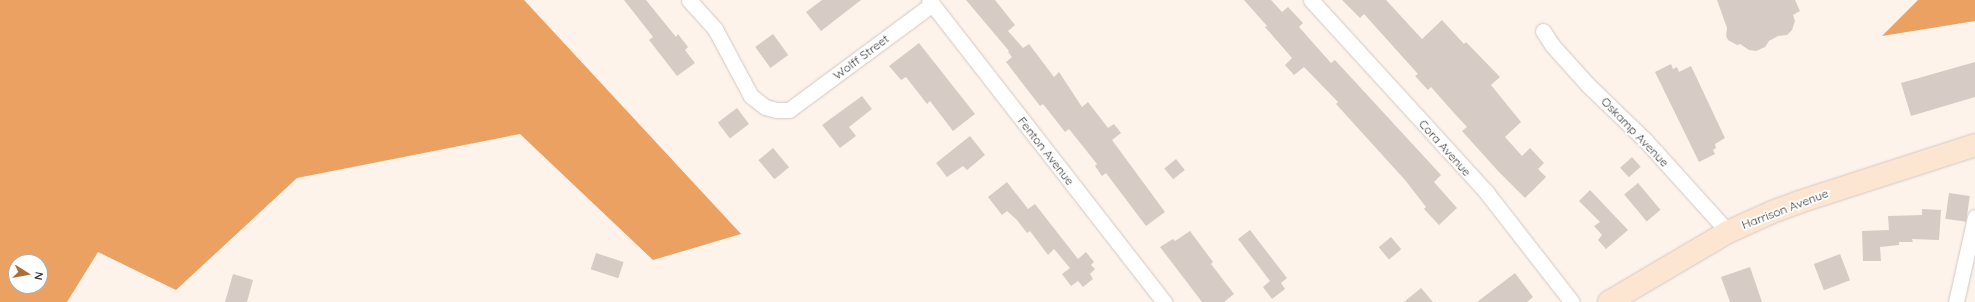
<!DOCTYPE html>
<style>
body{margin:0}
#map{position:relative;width:1975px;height:302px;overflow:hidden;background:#fdf3eb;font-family:Quicksand,sans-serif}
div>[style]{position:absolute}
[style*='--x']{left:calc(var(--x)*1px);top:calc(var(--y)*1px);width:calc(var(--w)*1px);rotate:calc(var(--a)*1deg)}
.forest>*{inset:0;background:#eaa162}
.building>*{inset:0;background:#d7ccc5;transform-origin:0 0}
.roads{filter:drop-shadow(0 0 1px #d2c8c1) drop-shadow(0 0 1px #d2c8c1)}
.street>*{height:15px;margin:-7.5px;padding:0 7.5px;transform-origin:7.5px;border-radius:7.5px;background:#fff}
.secondary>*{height:22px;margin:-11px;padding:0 11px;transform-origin:11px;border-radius:11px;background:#fde6d1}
span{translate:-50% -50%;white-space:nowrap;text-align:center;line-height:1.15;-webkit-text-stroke:4px #fff;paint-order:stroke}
.street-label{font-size:12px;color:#373330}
.north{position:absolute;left:8px;top:254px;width:40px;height:40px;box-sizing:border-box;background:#fff;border:1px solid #afadac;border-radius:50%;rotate:101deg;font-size:11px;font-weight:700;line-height:16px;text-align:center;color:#373330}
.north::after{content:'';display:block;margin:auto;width:14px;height:18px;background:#ad6d35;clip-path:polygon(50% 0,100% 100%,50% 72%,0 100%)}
</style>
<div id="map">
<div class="forest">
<div style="clip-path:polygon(evenodd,0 0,524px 0,741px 234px,653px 260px,520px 134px,297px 178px,176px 290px,98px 252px,67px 302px,0 302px,0 0,16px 262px,40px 262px,40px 286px,16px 286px,16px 262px)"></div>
<div style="clip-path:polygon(1918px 0,1975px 0,1975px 21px,1882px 36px)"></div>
</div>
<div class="building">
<div style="clip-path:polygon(624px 0,646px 0,676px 37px,678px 34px,688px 47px,685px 50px,695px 63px,677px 76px,649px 40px,653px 37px)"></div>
<div style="clip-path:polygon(822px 0,861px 0,821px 31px,806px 12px)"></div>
<div style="clip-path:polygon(966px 0,995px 0,1015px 25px,1008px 31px,1023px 48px,1029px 44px,1054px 77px,1059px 72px,1082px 107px,1088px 102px,1108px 128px,1114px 124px,1121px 133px,1112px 140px,1165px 212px,1146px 226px,1106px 173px,1102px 176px,1095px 166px,1097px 164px,1069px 129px,1065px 132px,1043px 104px,1040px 106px,1006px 62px,1012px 57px,1008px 52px,1009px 51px)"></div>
<div style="clip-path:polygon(1244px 0,1271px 0,1282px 12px,1288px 7px,1303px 23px,1299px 27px,1331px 63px,1335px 60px,1441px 175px,1434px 182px,1457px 208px,1439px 225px,1424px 209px,1426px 207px,1405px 180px,1336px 104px,1338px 102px,1304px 67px,1294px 75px,1285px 65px,1292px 58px,1265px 27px,1267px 26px)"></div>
<div style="clip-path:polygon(1342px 0,1386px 0,1422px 39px,1442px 20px,1464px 44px,1466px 42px,1500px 77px,1491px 85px,1521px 122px,1505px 137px,1522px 156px,1530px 148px,1544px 163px,1538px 169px,1546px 177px,1525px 198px,1498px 171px,1462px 131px,1467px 127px,1454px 113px,1431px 87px,1428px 90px,1415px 76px,1418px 74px,1364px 14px,1360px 18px)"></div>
<div style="clip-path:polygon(1717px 0,1795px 0,1800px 11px,1793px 15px,1795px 21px,1792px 30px,1787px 35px,1778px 36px,1769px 41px,1765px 47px,1756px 51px,1749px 50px,1740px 44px,1737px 45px,1728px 40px,1726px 36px,1727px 28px)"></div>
<div style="left:773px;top:34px;width:26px;height:22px;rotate:54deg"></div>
<div style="clip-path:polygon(919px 43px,975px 114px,953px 131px,930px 101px,927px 104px,906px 77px,901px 80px,889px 66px)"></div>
<div style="clip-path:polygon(1975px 62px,1975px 97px,1911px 116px,1901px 83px)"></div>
<div style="clip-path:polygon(1671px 64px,1673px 69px,1677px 67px,1679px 72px,1691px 66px,1725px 138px,1715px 144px,1716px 148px,1713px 150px,1715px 154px,1699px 162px,1655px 72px)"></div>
<div style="clip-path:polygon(862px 96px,872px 109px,849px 127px,856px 136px,840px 148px,822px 125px)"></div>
<div style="left:737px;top:108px;width:20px;height:24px;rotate:53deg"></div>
<div style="clip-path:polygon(970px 136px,985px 155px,967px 170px,963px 166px,947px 177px,936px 163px)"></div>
<div style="left:773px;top:148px;width:25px;height:19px;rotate:50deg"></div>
<div style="left:1632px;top:157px;width:13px;height:16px;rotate:48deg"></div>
<div style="left:1176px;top:159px;width:14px;height:15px;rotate:51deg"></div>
<div style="clip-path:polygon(1007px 182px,1028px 209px,1035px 204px,1078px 259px,1086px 252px,1094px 262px,1091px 265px,1095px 269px,1090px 274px,1093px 279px,1083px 287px,1078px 281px,1071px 286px,1062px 274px,1070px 268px,1054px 249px,1048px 255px,1030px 231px,1027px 233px,1017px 220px,1007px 211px,1002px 215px,988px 197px)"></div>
<div style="left:1638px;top:183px;width:35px;height:18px;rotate:50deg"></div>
<div style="clip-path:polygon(1590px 190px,1628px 230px,1606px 249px,1598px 240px,1602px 235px,1594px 226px,1600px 222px,1579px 201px)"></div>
<div style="left:1949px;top:193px;width:21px;height:26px;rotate:8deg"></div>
<div style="clip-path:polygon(1922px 209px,1941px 210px,1939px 240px,1912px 239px,1913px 242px,1899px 242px,1899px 245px,1880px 247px,1881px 261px,1863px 261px,1862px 231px,1889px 230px,1888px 216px,1922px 215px)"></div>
<div style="clip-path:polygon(1250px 230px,1287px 278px,1281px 283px,1285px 289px,1272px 299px,1263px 287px,1270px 281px,1238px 239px)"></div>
<div style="clip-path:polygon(1190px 231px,1213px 262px,1211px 264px,1234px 294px,1224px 302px,1202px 302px,1160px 247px,1173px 239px,1175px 241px)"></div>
<div style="left:1391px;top:237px;width:16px;height:16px;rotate:50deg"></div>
<div style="left:596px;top:253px;width:29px;height:17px;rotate:18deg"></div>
<div style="left:1840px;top:254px;width:28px;height:28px;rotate:69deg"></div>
<div style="clip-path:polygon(1750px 267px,1762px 302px,1730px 302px,1721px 277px)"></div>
<div style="clip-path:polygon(1515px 273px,1533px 297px,1527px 302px,1477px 302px)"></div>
<div style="clip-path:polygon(233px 274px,253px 280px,247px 302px,225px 302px)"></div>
<div style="clip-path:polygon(1421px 288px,1433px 302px,1404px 302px)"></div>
</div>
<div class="roads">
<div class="street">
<div style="--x:689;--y:0;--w:39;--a:48"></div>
<div style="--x:715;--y:29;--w:76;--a:61.8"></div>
<div style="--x:751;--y:96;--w:18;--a:38"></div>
<div style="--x:765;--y:107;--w:12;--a:14"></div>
<div style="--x:777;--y:110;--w:12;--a:0"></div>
<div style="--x:789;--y:110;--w:178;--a:-36.5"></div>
<div style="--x:929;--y:0;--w:383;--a:52.1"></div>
<div style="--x:1311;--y:0;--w:261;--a:47.6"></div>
<div style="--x:1487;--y:193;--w:138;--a:52.1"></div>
<div style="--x:1543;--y:31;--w:17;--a:57"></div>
<div style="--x:1552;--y:45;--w:54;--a:48"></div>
<div style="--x:1588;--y:85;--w:79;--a:44"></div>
<div style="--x:1645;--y:140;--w:124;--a:47.9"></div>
<div style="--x:1956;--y:302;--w:87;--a:-77.4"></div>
</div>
<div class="secondary">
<div style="--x:1609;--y:302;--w:138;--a:-30.5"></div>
<div style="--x:1728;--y:232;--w:48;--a:-24.4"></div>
<div style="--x:1772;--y:212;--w:29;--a:-20"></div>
<div style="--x:1799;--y:202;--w:185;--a:-17.9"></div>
</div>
</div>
<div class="street-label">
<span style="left:861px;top:57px;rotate:-37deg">Wolff Street</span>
<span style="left:1635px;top:132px;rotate:46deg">Oskamp Avenue</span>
<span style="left:1445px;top:148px;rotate:48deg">Cora Avenue</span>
<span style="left:1046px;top:151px;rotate:52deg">Fenton Avenue</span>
<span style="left:1785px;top:209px;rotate:-21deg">Harrison Avenue</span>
</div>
<div class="north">N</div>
</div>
